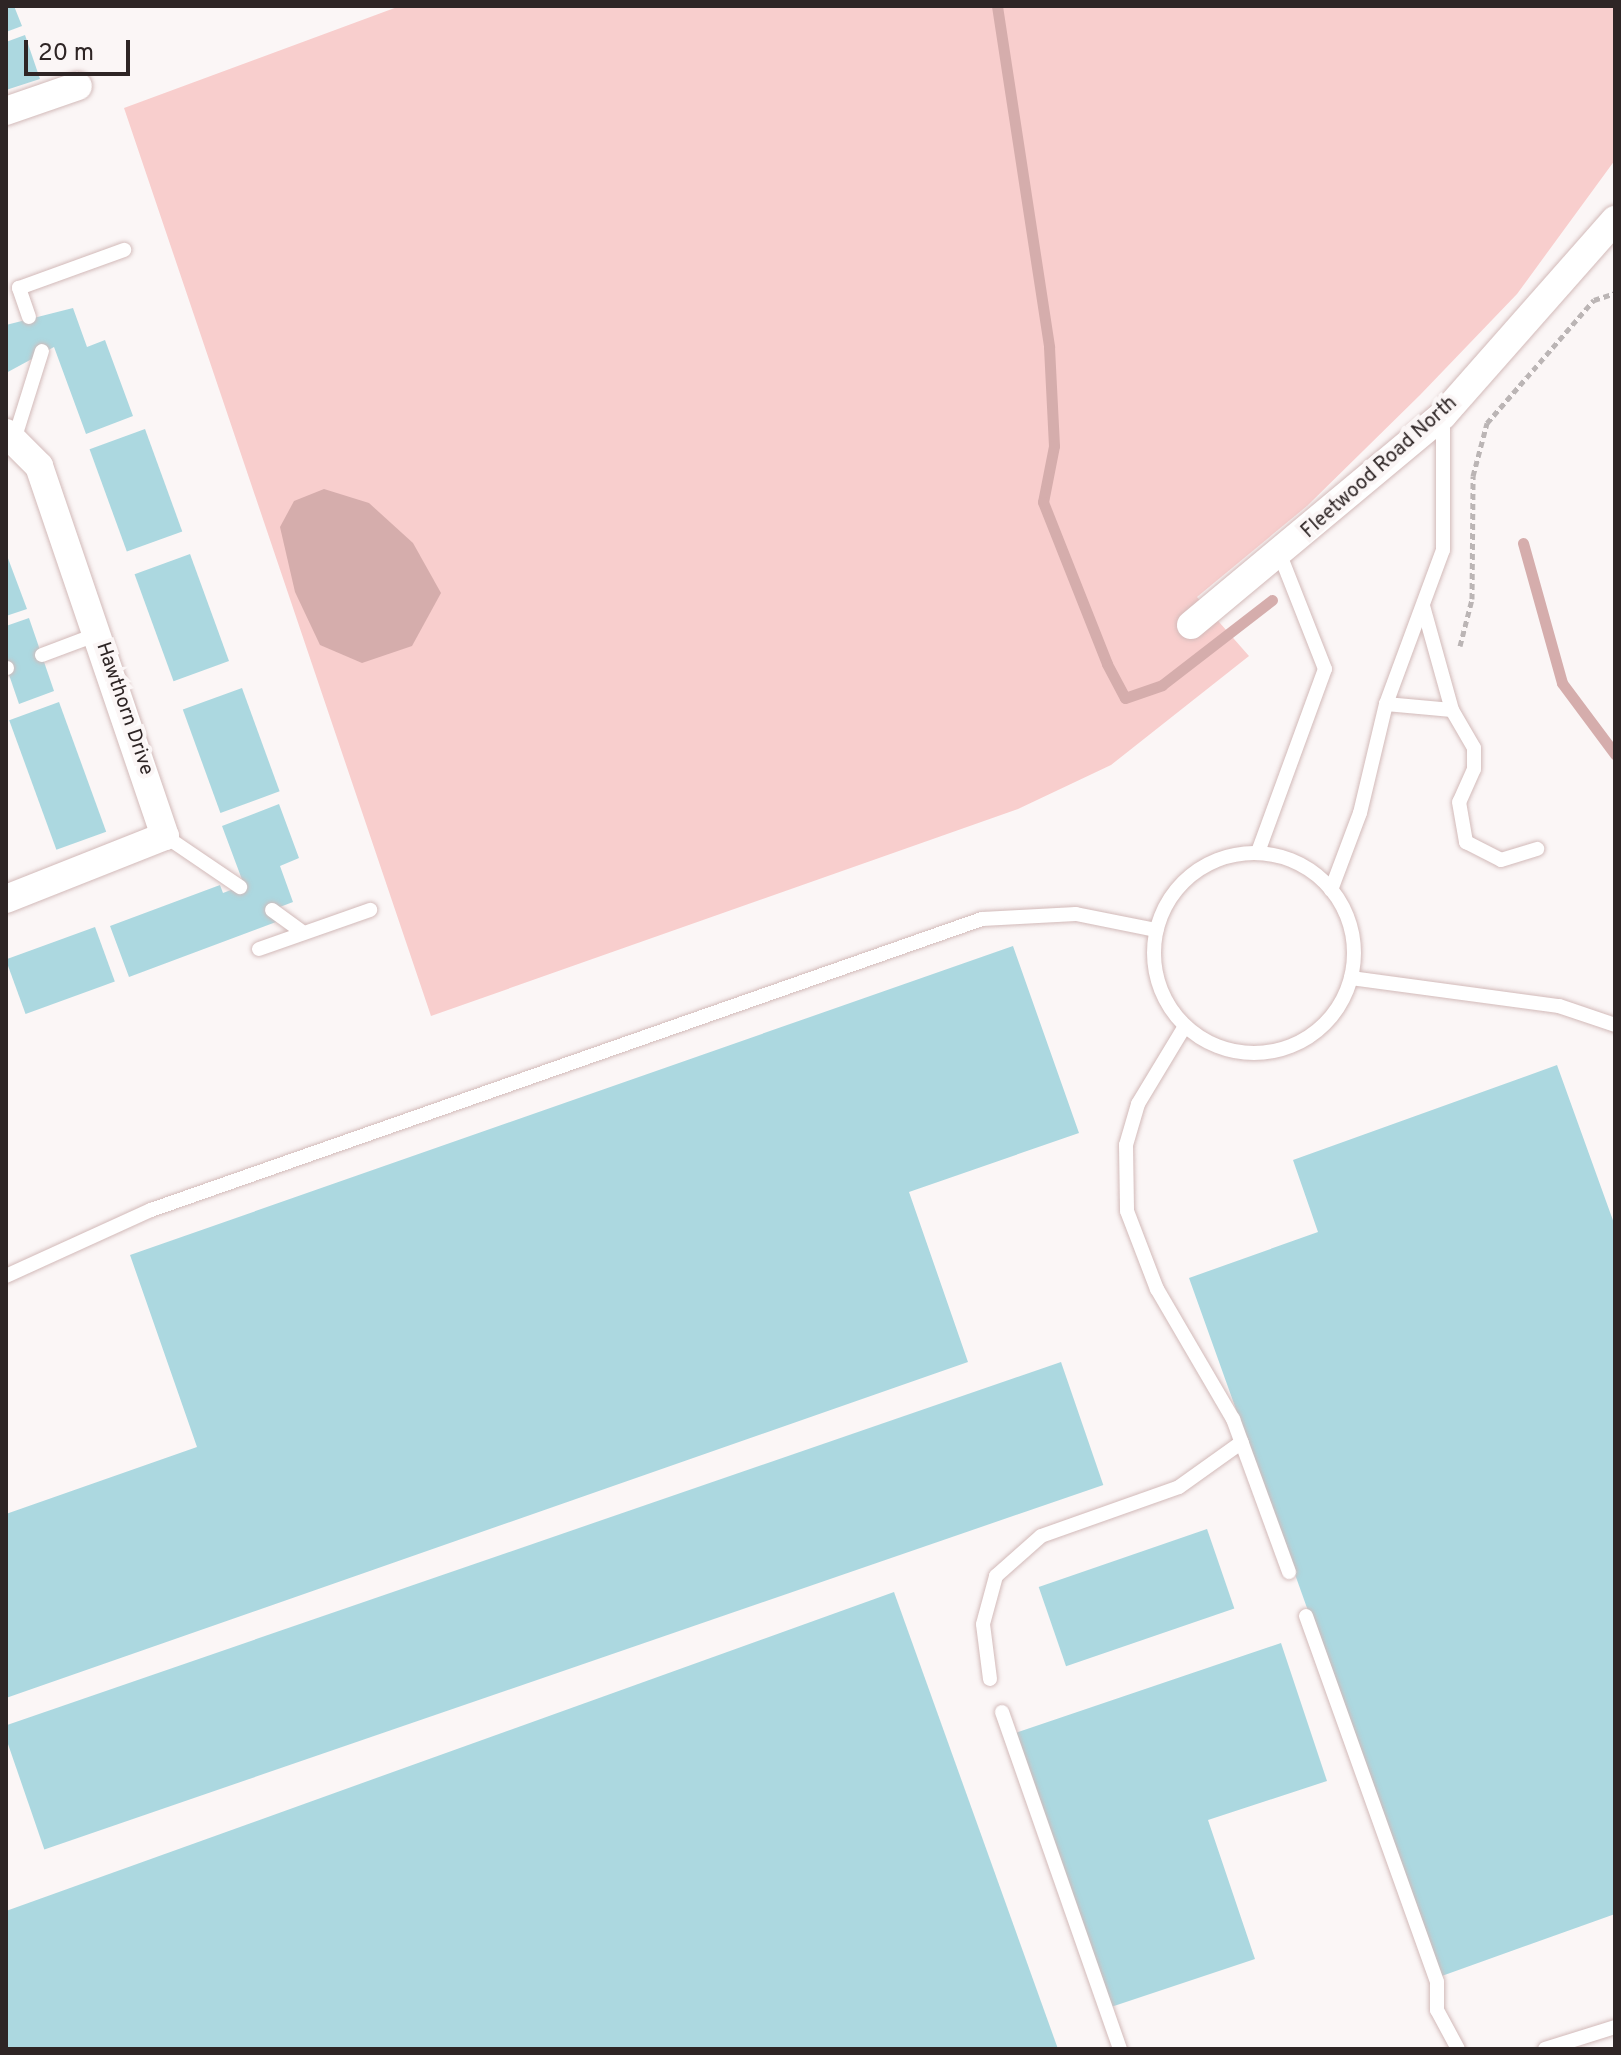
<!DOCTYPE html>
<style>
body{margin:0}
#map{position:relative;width:1621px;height:2055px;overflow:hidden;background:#fbf6f6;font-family:Overpass,sans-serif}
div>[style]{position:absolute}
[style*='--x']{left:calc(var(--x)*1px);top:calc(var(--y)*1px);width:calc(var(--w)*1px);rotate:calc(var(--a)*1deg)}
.green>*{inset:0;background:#f8cecd}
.water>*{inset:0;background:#d5adac}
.stream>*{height:11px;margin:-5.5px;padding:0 5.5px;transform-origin:5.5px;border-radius:5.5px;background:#d5adac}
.building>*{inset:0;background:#acd8e0;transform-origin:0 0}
.path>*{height:5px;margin-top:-2.5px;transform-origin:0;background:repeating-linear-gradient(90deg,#bbb5b5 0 6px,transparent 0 10px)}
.roads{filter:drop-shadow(0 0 2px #d2bab9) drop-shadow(0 0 2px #d2bab9)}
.service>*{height:14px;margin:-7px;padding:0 7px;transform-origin:7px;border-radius:7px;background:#fff}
.service>.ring{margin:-7px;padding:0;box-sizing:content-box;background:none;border:14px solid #fff;border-radius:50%}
.minor>*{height:28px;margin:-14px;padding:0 14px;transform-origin:14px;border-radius:14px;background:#fff}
span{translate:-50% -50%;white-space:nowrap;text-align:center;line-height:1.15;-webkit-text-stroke:8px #fbf6f6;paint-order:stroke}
.street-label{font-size:20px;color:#2e2525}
.frame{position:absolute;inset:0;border:8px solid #2e2525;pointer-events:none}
.scale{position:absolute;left:24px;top:40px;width:106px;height:36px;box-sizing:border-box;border:4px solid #2e2525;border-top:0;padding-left:10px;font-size:24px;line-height:28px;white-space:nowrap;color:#2e2525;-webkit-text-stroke:6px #fbf6f6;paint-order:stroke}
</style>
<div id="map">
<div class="green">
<div style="clip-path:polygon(400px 6px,1615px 6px,1615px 160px,1517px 294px,1420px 395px,1307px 506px,1197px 597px,1249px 656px,1111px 765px,1018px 809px,431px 1016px,124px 108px)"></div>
</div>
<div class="water">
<div style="clip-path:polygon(324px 489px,369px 503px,413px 543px,441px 593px,412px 646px,362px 663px,320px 645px,295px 592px,280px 527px,294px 501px)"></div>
</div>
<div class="stream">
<div style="--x:997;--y:6;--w:345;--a:81.3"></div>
<div style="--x:1049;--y:347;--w:99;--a:87.1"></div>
<div style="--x:1054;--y:446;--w:57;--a:101.1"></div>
<div style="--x:1043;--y:502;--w:174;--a:68.4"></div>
<div style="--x:1107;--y:664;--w:38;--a:62"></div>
<div style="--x:1125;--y:698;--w:39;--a:-19"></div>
<div style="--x:1162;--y:685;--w:139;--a:-37.7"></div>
<div style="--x:1523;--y:543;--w:145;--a:74.4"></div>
<div style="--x:1562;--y:683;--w:89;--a:53.3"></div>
</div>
<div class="building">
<div style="clip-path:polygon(6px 6px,14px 6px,22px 26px,6px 32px)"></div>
<div style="clip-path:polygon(25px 35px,40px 79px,6px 90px,6px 42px)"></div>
<div style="clip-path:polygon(73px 308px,87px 347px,105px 340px,133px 416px,86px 434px,54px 347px,6px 373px,6px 325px)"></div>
<div style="left:145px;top:429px;width:109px;height:59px;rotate:70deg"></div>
<div style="clip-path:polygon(6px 553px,27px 609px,6px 616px)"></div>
<div style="left:190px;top:554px;width:114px;height:59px;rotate:70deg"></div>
<div style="clip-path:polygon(29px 618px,54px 691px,19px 704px,6px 666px,6px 626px)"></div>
<div style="left:242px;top:688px;width:110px;height:63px;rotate:70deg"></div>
<div style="left:59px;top:702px;width:138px;height:53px;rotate:70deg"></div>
<div style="clip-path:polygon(279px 804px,299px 858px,280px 866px,293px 902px,272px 910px,276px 922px,129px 977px,110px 926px,220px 885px,223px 893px,244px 885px,222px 826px)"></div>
<div style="left:95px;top:927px;width:58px;height:95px;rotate:70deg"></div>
<div style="clip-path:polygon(1013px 946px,1079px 1133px,909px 1192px,968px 1362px,6px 1698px,6px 1514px,197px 1447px,130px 1255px)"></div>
<div style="clip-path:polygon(1557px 1065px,1615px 1226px,1615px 1914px,1439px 1977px,1189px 1278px,1318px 1232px,1293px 1160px)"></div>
<div style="left:1061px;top:1362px;width:130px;height:1120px;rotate:71deg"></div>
<div style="left:1207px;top:1529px;width:84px;height:178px;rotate:71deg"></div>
<div style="clip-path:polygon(894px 1592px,1058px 2049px,6px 2049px,6px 1911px)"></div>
<div style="clip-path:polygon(1281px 1643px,1327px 1781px,1208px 1820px,1255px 1959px,1108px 2008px,1015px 1733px)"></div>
</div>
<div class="path">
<div style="--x:1460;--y:646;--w:49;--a:-75.7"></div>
<div style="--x:1472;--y:599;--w:123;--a:-89.5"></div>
<div style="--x:1473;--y:476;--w:55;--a:-75.2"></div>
<div style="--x:1487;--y:423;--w:163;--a:-49"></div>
<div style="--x:1594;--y:300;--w:22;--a:-18"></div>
</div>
<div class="roads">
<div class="service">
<div style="--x:29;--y:317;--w:31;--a:-109"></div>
<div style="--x:19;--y:288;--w:112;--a:-19.9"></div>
<div style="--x:15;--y:437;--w:90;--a:-72.6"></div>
<div style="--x:1423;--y:606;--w:108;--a:74.4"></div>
<div style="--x:1452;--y:710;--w:44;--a:59.9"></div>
<div style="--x:1474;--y:748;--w:21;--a:90"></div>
<div style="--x:1474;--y:769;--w:36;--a:114"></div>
<div style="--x:1459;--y:802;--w:41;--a:80.1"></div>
<div style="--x:1466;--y:842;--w:39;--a:27"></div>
<div style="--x:1501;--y:860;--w:38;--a:-17"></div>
<div style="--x:42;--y:655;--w:60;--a:-20.6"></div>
<div style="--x:6;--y:668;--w:1;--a:0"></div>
<div style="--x:1386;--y:704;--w:66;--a:5.2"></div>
<div style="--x:165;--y:836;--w:91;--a:34.2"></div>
<div style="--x:1258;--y:852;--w:195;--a:-69.9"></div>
<div style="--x:1325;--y:669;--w:123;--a:-111.5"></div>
<div class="ring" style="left:1154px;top:853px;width:186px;height:186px"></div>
<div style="--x:1331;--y:890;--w:82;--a:-69.4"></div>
<div style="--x:1360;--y:813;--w:112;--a:-76.6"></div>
<div style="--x:1386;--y:704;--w:164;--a:-69.7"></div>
<div style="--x:1443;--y:550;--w:134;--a:-90"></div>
<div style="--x:272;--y:910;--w:39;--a:36"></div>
<div style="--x:259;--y:949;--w:118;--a:-19.4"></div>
<div style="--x:1351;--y:978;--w:210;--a:7.7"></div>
<div style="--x:1559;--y:1006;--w:59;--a:18.7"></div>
<div style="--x:1185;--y:1026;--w:91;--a:121.1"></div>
<div style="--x:1138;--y:1104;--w:43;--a:106.3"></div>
<div style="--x:1126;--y:1145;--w:66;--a:89.1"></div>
<div style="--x:1127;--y:1211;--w:84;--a:69"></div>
<div style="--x:1157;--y:1289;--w:151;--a:59.7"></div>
<div style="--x:1233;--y:1419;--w:163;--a:69.9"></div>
<div style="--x:6;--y:1276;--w:159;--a:-24.5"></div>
<div style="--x:151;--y:1210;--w:880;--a:-19.3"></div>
<div style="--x:982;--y:919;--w:94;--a:-3"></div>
<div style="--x:1076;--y:914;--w:82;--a:11.3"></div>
<div style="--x:1306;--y:1616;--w:389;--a:70.3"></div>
<div style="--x:1437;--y:1982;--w:28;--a:90"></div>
<div style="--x:1437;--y:2010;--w:44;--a:61.7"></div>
<div style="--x:990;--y:1679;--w:55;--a:-97.3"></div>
<div style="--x:983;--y:1624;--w:50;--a:-74.8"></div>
<div style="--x:996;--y:1576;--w:60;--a:-41.6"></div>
<div style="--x:1041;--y:1536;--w:146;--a:-19.5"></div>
<div style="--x:1179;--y:1487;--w:77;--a:-35.5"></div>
<div style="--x:1002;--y:1712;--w:357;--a:70.7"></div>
<div style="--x:1545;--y:2049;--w:73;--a:-17.4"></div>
</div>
<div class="minor">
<div style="--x:6;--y:111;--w:76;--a:-19.1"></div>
<div style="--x:6;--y:433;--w:47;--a:45"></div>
<div style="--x:39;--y:466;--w:391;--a:71.2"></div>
<div style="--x:165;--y:836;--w:171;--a:158.4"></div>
<div style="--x:1191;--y:625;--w:328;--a:-39.8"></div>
<div style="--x:1443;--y:415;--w:260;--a:-48.6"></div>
</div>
</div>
<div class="street-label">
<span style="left:1380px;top:468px;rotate:-42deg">Fleetwood Road North</span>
<span style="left:124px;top:709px;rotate:71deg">Hawthorn Drive</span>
</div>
<div class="frame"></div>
<div class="scale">20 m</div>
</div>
